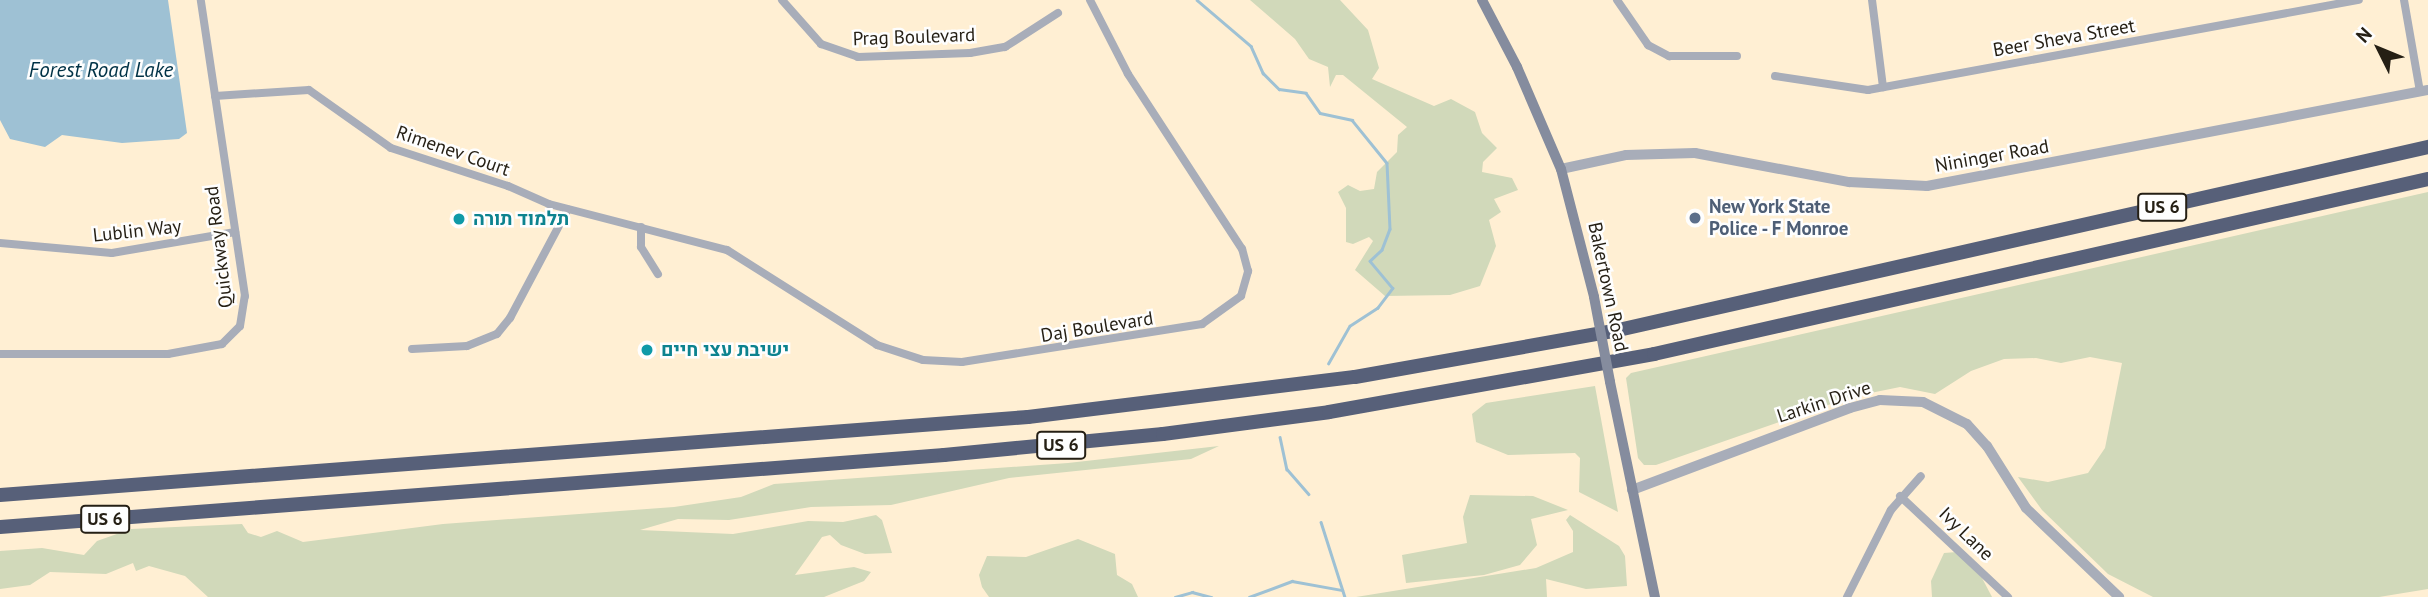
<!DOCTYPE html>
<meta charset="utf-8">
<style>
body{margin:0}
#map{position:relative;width:2428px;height:597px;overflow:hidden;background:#ffefd3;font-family:"PT Sans",Heebo,sans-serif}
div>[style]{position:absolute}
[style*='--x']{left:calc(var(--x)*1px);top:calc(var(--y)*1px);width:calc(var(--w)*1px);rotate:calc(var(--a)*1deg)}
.green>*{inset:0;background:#d1d9ba}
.water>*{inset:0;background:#9ec1d4}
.stream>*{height:2.5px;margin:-1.25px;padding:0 1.25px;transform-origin:1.25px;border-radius:1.25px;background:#9ec1d4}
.minor>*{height:8px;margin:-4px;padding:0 4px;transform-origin:4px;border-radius:4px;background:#a8adb9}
.tertiary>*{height:10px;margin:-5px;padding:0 5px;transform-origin:5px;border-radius:5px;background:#a8adb9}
.secondary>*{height:10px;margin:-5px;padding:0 5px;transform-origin:5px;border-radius:5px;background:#858c9e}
.motorway>*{height:14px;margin:-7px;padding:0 7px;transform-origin:7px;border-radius:7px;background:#576079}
.secondary-bridge>*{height:10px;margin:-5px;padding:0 5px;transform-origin:5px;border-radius:5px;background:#858c9e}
.dots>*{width:19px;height:19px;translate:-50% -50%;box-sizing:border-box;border:4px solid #fefefe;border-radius:50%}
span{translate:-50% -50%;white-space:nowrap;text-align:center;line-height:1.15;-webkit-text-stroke:5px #fefefe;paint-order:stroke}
.shield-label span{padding:2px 5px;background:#fefefe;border:2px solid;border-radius:5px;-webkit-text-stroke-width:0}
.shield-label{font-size:18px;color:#251f14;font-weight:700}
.street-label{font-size:19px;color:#251f14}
.service-label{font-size:19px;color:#4e5e75;font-weight:700}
.left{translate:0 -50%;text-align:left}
.culture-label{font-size:19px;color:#0d838f;font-weight:700}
.water-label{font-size:21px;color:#003246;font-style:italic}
.north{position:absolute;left:2344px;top:14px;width:70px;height:70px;-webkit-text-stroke:5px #fefefe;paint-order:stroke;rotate:313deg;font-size:19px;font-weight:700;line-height:28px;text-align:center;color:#251f14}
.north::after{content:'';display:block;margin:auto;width:24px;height:32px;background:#251f14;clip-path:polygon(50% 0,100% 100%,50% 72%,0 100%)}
</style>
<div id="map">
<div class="green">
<div style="clip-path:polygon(1250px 0,1340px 0,1368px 30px,1379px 68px,1372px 79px,1434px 106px,1451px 99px,1475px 112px,1482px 133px,1497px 148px,1483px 162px,1482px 172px,1512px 178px,1518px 190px,1494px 199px,1501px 212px,1489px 220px,1496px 246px,1480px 286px,1450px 295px,1385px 296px,1355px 270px,1373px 241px,1369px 237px,1353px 244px,1346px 242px,1346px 208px,1338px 192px,1348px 185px,1360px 191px,1374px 189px,1377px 172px,1397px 152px,1398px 135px,1407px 127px,1343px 75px,1336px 75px,1330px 87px,1328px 67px,1309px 59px,1295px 39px)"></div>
<div style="clip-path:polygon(2428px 192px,2428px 589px,2379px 597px,2153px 597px,2108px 574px,2042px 510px,2018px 477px,2048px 482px,2088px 473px,2105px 448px,2122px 363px,2090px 357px,2061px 363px,2036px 358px,2004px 359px,1971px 371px,1935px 394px,1900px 387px,1851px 397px,1656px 465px,1644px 465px,1638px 458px,1626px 378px,1631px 373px)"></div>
<div style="clip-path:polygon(1595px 386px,1618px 512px,1579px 492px,1580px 458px,1575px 453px,1508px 455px,1476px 442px,1472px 414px,1486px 403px)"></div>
<div style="clip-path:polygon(1219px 446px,1191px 459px,1009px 478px,891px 505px,811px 507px,729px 520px,678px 519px,640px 530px,733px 534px,808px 521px,843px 522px,876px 515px,882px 520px,892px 553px,865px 554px,841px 545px,830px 535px,822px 537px,795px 575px,854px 567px,871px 572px,864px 581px,824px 597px,208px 597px,185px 576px,149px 566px,136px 571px,133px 563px,106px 574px,50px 572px,30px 585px,0 589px,0 551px,42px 548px,84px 555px,97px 541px,131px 529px,242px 524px,248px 533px,261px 537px,277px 531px,303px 542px,443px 524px,674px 507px,741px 497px,774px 484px,1068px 463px)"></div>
<div style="clip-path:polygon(1470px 495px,1533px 496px,1568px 510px,1531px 519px,1537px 545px,1520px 565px,1484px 575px,1406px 583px,1402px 555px,1467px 543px,1463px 517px)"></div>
<div style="clip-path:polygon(1570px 515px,1619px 546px,1625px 556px,1627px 586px,1586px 589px,1546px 579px,1547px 597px,1356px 597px,1536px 568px,1573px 552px,1573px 531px,1566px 520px)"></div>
<div style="clip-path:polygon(1078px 539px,1115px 554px,1117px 575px,1132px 584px,1138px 597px,989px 597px,982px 587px,979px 575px,987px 556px,1026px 557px)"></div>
<div style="clip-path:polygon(1957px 552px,1982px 578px,1992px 597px,1932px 597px,1931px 581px,1944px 553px)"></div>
</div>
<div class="water">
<div style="clip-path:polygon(0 0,168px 0,187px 133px,179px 139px,122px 143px,62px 135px,45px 147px,10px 139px,0 120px)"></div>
</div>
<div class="stream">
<div style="--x:1197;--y:0;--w:71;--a:40.4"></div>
<div style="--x:1251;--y:46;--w:30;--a:66"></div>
<div style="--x:1263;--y:73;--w:23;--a:45"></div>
<div style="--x:1279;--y:89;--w:27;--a:8"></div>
<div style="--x:1306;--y:93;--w:24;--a:55"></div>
<div style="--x:1320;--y:113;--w:33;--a:12"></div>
<div style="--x:1352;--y:120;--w:55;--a:50.9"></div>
<div style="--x:1387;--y:163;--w:66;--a:87.4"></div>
<div style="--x:1390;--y:229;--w:22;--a:111"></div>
<div style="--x:1382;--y:250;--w:16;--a:137"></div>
<div style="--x:1370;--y:261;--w:35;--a:50"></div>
<div style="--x:1393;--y:288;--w:25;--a:127"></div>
<div style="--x:1378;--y:308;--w:33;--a:147"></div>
<div style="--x:1350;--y:326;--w:43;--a:119.6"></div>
<div style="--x:1280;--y:437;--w:33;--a:78"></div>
<div style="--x:1287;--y:469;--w:33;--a:49"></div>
<div style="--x:1321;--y:522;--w:79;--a:72.3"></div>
<div style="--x:1175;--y:597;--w:18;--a:-16"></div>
<div style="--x:1192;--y:592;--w:20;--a:15"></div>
<div style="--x:1249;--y:597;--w:46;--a:-20.4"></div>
<div style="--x:1292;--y:581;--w:51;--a:10.2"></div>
</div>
<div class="minor">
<div style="--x:782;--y:0;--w:59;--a:48.4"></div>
<div style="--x:821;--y:44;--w:39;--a:19"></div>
<div style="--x:858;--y:57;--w:112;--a:-2"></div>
<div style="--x:970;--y:53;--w:36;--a:-10"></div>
<div style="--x:1005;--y:47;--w:63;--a:-32.7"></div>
<div style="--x:1617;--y:0;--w:55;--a:55.4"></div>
<div style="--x:1648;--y:45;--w:24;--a:28"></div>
<div style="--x:1669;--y:56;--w:68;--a:0"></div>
<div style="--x:1872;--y:0;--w:88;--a:82.8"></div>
<div style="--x:2404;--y:0;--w:93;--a:80.1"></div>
<div style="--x:1775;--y:76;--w:94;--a:8.6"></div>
<div style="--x:1868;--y:90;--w:499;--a:-10.4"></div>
<div style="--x:215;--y:96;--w:94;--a:-3.7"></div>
<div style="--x:309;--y:90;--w:100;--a:35.3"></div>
<div style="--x:391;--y:148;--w:123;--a:18"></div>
<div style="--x:508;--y:186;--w:45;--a:23.7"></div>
<div style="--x:549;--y:204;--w:184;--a:14.5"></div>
<div style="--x:727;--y:250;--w:178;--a:32.3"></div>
<div style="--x:877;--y:345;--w:48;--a:18.1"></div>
<div style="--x:923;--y:360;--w:39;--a:3"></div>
<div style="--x:962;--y:362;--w:243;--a:-9"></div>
<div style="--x:1202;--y:324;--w:48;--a:-35.7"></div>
<div style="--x:1241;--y:296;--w:26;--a:-74"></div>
<div style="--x:1248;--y:271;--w:23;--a:-105"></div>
<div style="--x:1242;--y:249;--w:209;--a:-123.1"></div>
<div style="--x:1128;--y:74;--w:83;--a:-117.2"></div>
<div style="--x:641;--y:227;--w:20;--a:90"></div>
<div style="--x:641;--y:247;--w:32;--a:58"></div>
<div style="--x:0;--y:243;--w:112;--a:5.1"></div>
<div style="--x:112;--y:253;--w:125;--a:-9.7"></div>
<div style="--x:412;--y:349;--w:55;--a:-3.1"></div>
<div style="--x:467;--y:346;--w:32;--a:-22"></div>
<div style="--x:497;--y:334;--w:21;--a:-51"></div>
<div style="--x:510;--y:318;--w:123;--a:-62"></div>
<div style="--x:0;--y:354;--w:168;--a:0"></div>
<div style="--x:168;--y:354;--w:55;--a:-10.5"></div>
<div style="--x:222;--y:344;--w:25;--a:-45"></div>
<div style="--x:240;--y:326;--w:30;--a:-81"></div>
<div style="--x:245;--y:296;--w:299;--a:-98.5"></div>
<div style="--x:1900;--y:496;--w:148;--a:43.1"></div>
<div style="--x:1847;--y:597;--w:97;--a:-63.2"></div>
<div style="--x:1891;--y:510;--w:45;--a:-48.6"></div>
</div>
<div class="tertiary">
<div style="--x:1561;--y:169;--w:66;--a:-12.2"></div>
<div style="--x:1626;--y:155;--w:69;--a:-1.7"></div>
<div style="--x:1695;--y:153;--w:157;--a:10.7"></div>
<div style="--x:1849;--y:182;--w:78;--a:2.9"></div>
<div style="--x:1927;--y:186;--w:510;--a:-10.85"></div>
<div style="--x:1632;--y:490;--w:233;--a:-20.6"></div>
<div style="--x:1850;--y:408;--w:31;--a:-15"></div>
<div style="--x:1880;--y:400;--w:43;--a:2.7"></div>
<div style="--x:1923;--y:402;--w:49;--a:26.6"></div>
<div style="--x:1967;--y:424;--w:30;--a:48"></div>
<div style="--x:1987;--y:446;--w:73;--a:57.8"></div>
<div style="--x:2026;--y:508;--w:129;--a:43.7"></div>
</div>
<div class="secondary">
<div style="--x:1482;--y:0;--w:76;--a:62.4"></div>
<div style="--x:1517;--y:67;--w:111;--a:66.7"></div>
<div style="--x:1561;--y:169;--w:132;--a:75.5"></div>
<div style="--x:1610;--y:382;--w:220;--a:78.2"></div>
</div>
<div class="motorway">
<div style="--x:0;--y:495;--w:1031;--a:-4.34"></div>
<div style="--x:1028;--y:417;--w:329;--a:-7"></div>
<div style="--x:1355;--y:377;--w:263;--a:-10.1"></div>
<div style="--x:1614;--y:331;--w:835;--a:-12.74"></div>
<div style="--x:0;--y:527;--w:947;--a:-4.36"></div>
<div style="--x:944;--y:455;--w:220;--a:-5.5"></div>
<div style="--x:1163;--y:434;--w:167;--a:-7.5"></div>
<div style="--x:1329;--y:412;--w:330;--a:-10.1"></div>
<div style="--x:1654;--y:354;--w:794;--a:-12.74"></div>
</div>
<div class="secondary-bridge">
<div style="--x:1594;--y:297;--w:86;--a:79.3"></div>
</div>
<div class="dots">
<div style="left:1695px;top:218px;background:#5c6f8a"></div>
<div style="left:459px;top:219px;background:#0f9aa8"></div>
<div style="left:647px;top:350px;background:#0f9aa8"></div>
</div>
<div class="shield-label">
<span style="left:2162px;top:207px">US 6</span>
<span style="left:1061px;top:445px">US 6</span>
<span style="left:105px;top:519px">US 6</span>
</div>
<div class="street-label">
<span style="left:914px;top:37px;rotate:-2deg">Prag Boulevard</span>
<span style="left:2064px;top:38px;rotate:-10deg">Beer Sheva Street</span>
<span style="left:453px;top:151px;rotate:19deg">Rimenev Court</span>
<span style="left:1992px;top:156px;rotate:-10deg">Nininger Road</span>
<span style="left:137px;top:231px;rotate:-6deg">Lublin Way</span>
<span style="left:219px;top:247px;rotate:-97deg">Quickway Road</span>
<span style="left:1608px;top:287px;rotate:78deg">Bakertown Road</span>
<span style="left:1097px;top:327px;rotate:-9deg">Daj Boulevard</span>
<span style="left:1824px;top:402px;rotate:-18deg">Larkin Drive</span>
<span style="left:1966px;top:534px;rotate:44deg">Ivy Lane</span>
</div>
<div class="service-label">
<span class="left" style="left:1709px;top:218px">New York State<br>Police - F Monroe</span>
</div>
<div class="culture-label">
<span class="left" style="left:473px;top:219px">תלמוד תורה</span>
<span class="left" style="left:661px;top:350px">ישיבת עצי חיים</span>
</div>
<div class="water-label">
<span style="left:101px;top:70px">Forest Road Lake</span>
</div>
<div class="north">N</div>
</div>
